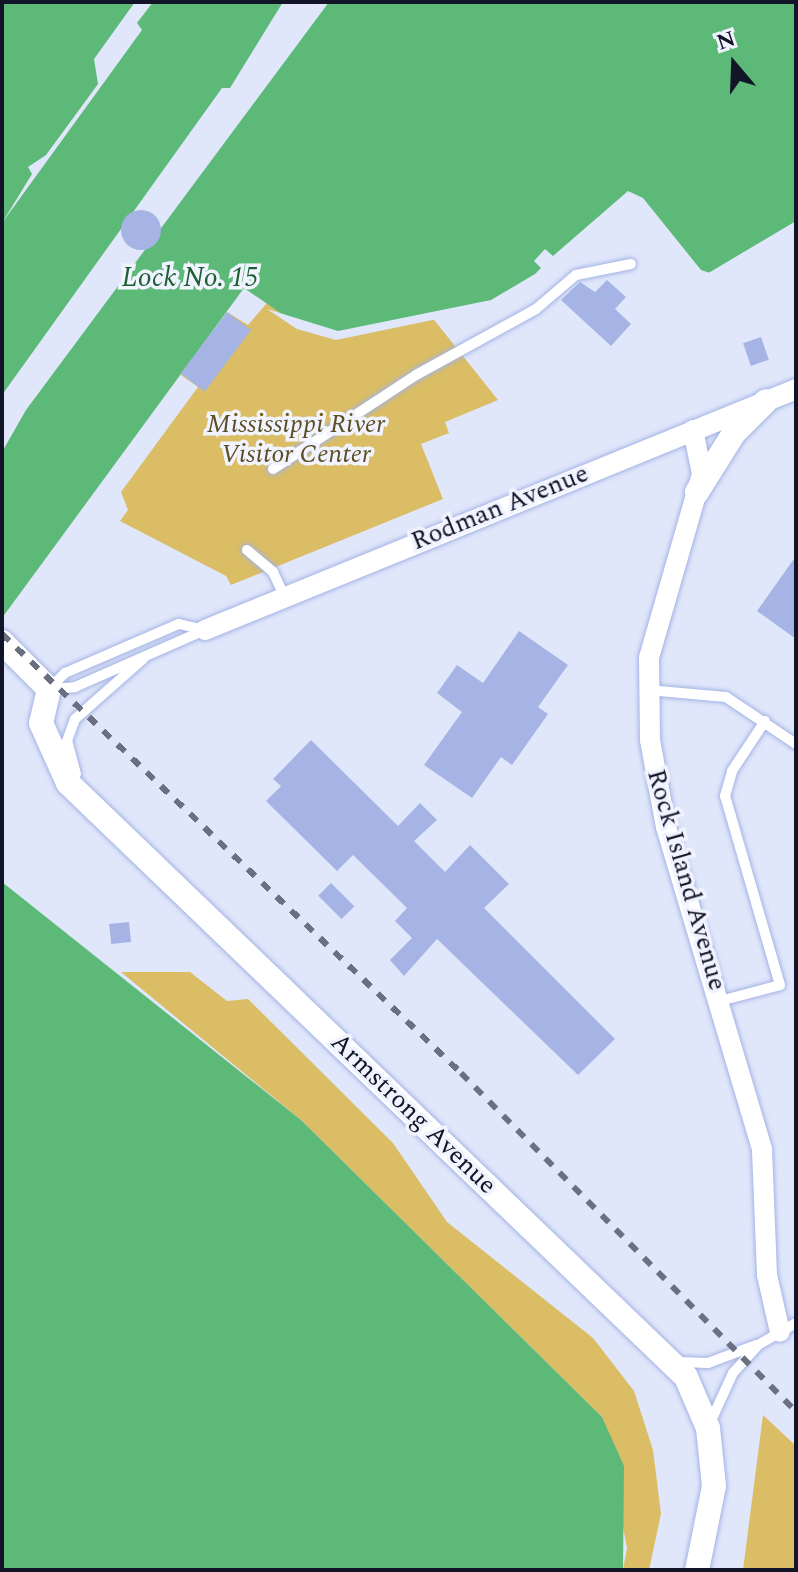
<!DOCTYPE html>
<style>
body{margin:0}
#map{position:relative;width:798px;height:1572px;overflow:hidden;background:#e0e7fb;font-family:Spectral,serif}
div>[style]{position:absolute}
[style*='--x']{left:calc(var(--x)*1px);top:calc(var(--y)*1px);width:calc(var(--w)*1px);rotate:calc(var(--a)*1deg)}
.green>*{inset:0;background:#dabd65}
.water>*{inset:0;background:#5cb978}
.pier>*{inset:0;background:#e0e7fb}
.building>*{inset:0;background:#a5b4e5;transform-origin:0 0}
.round{border-radius:50%}
.roads{filter:drop-shadow(0 0 2px #a4b3e4) drop-shadow(0 0 2px #a4b3e4)}
.service>*{height:10px;margin:-5px;padding:0 5px;transform-origin:5px;border-radius:5px;background:#fff}
.minor>*{height:20px;margin:-10px;padding:0 10px;transform-origin:10px;border-radius:10px;background:#fff}
.tertiary>*{height:24px;margin:-12px;padding:0 12px;transform-origin:12px;border-radius:12px;background:#fff}
.rail>*{height:6px;margin-top:-3px;transform-origin:0;background:repeating-linear-gradient(90deg,#6a6f82 0 10px,transparent 0 20px)}
span{translate:-50% -50%;white-space:nowrap;text-align:center;line-height:1.15;-webkit-text-stroke:7px #f1f4ff;paint-order:stroke}
.park-label{font-size:26px;color:#5c4e22;font-style:italic}
.street-label{font-size:26px;color:#111527}
.water-label{font-size:28px;color:#1d5f34;font-style:italic}
.frame{position:absolute;inset:0;border:4px solid #111527;pointer-events:none}
.north{position:absolute;left:694px;top:24px;width:80px;height:80px;-webkit-text-stroke:6px #f1f4ff;paint-order:stroke;rotate:341deg;font-size:22px;font-weight:700;line-height:32px;text-align:center;color:#111527}
.north::after{content:'';display:block;margin:auto;width:28px;height:36px;background:#111527;clip-path:polygon(50% 0,100% 100%,50% 72%,0 100%)}
</style>
<div id="map">
<div class="green">
<div style="clip-path:polygon(267px 303px,298px 325px,431px 316px,498px 400px,445px 422px,449px 433px,421px 444px,443px 499px,231px 585px,226px 576px,120px 521px,128px 510px,121px 492px,198px 387px,181px 375px,227px 312px,248px 325px)"></div>
<div style="clip-path:polygon(121px 972px,190px 972px,227px 1001px,248px 999px,393px 1143px,447px 1222px,593px 1338px,634px 1391px,653px 1450px,661px 1514px,649px 1570px,623px 1570px,627px 1548px,602px 1417px,301px 1120px)"></div>
<div style="clip-path:polygon(763px 1415px,796px 1446px,796px 1570px,743px 1570px)"></div>
</div>
<div class="water">
<div style="clip-path:polygon(2px 2px,796px 2px,796px 221px,695px 281px,637px 202px,610px 207px,540px 275px,494px 303px,336px 336px,298px 325px,244px 288px,2px 618px)"></div>
<div style="clip-path:polygon(2px 882px,301px 1120px,602px 1417px,624px 1466px,623px 1570px,2px 1570px)"></div>
</div>
<div class="pier">
<div style="clip-path:polygon(135px 2px,153px 2px,137px 23px,142px 30px,2px 223px,32px 174px,28px 167px,46px 155px,98px 84px,94px 59px)"></div>
<div style="clip-path:polygon(283px 2px,329px 2px,26px 410px,2px 452px,2px 395px,222px 88px,230px 88px)"></div>
<div style="clip-path:polygon(628px 191px,643px 198px,701px 270px,713px 274px,693px 284px,635px 206px,612px 210px,543px 278px,495px 307px,336px 340px,297px 329px,267px 309px,338px 331px,491px 300px,535px 274px,541px 268px,534px 261px,545px 249px,553px 256px)"></div>
</div>
<div class="building">
<div class="round" style="left:121px;top:210px;width:40px;height:40px"></div>
<div style="clip-path:polygon(607px 280px,626px 297px,615px 309px,631px 324px,611px 346px,561px 300px,580px 282px,595px 292px)"></div>
<div style="left:227px;top:312px;width:30px;height:77px;rotate:37deg"></div>
<div style="left:761px;top:337px;width:24px;height:19px;rotate:71deg"></div>
<div style="clip-path:polygon(796px 556px,796px 639px,757px 611px)"></div>
<div style="clip-path:polygon(519px 631px,568px 665px,538px 707px,548px 714px,512px 765px,501px 757px,472px 798px,424px 765px,462px 712px,437px 693px,457px 665px,483px 683px)"></div>
<div style="clip-path:polygon(311px 740px,398px 826px,420px 803px,437px 820px,414px 841px,445px 872px,470px 845px,509px 884px,484px 908px,615px 1039px,578px 1075px,437px 939px,404px 976px,390px 960px,412px 938px,395px 921px,407px 908px,353px 855px,337px 871px,266px 801px,281px 786px,273px 779px)"></div>
<div style="left:331px;top:883px;width:33px;height:18px;rotate:45deg"></div>
<div style="left:129px;top:922px;width:20px;height:20px;rotate:84deg"></div>
</div>
<div class="roads">
<div class="service">
<div style="--x:273;--y:469;--w:171;--a:-33.3"></div>
<div style="--x:416;--y:375;--w:137;--a:-28.8"></div>
<div style="--x:536;--y:309;--w:52;--a:-40.4"></div>
<div style="--x:576;--y:275;--w:56;--a:-11.3"></div>
<div style="--x:247;--y:550;--w:34;--a:40"></div>
<div style="--x:273;--y:572;--w:26;--a:65"></div>
<div style="--x:49;--y:689;--w:23;--a:-45"></div>
<div style="--x:65;--y:673;--w:124;--a:-23.3"></div>
<div style="--x:179;--y:624;--w:27;--a:13"></div>
<div style="--x:49;--y:689;--w:26;--a:-4"></div>
<div style="--x:75;--y:687;--w:142;--a:-23.7"></div>
<div style="--x:648;--y:690;--w:78;--a:5.1"></div>
<div style="--x:726;--y:697;--w:84;--a:33.9"></div>
<div style="--x:76;--y:774;--w:34;--a:-105"></div>
<div style="--x:67;--y:741;--w:23;--a:-70"></div>
<div style="--x:75;--y:719;--w:91;--a:-41.4"></div>
<div style="--x:720;--y:1001;--w:62;--a:-14.9"></div>
<div style="--x:780;--y:985;--w:197;--a:-106.2"></div>
<div style="--x:725;--y:796;--w:26;--a:-74"></div>
<div style="--x:732;--y:771;--w:60;--a:-56.6"></div>
<div style="--x:680;--y:1362;--w:28;--a:2"></div>
<div style="--x:708;--y:1363;--w:51;--a:-20.6"></div>
<div style="--x:710;--y:1423;--w:55;--a:-65.3"></div>
<div style="--x:733;--y:1373;--w:38;--a:-48"></div>
<div style="--x:758;--y:1345;--w:44;--a:-30.1"></div>
</div>
<div class="minor">
<div style="--x:693;--y:430;--w:45;--a:78.4"></div>
<div style="--x:702;--y:474;--w:191;--a:106.1"></div>
<div style="--x:649;--y:658;--w:82;--a:89.3"></div>
<div style="--x:650;--y:740;--w:88;--a:79.6"></div>
<div style="--x:666;--y:827;--w:337;--a:73.4"></div>
<div style="--x:762;--y:1150;--w:125;--a:87.7"></div>
<div style="--x:767;--y:1275;--w:58;--a:77.2"></div>
<div style="--x:205;--y:630;--w:638;--a:-22.18"></div>
</div>
<div class="tertiary">
<div style="--x:697;--y:492;--w:70;--a:-57.9"></div>
<div style="--x:734;--y:433;--w:45;--a:-45"></div>
<div style="--x:2;--y:642;--w:66;--a:45"></div>
<div style="--x:49;--y:689;--w:35;--a:103"></div>
<div style="--x:41;--y:723;--w:66;--a:65.8"></div>
<div style="--x:68;--y:783;--w:857;--a:43.87"></div>
<div style="--x:686;--y:1377;--w:56;--a:66.7"></div>
<div style="--x:708;--y:1428;--w:58;--a:84.1"></div>
<div style="--x:714;--y:1486;--w:86;--a:101.4"></div>
</div>
</div>
<div class="rail">
<div style="--x:2;--y:634;--w:635;--a:43.72"></div>
<div style="--x:461;--y:1073;--w:476;--a:45.3"></div>
</div>
<div class="park-label">
<span style="left:296px;top:440px">Mississippi River<br>Visitor Center</span>
</div>
<div class="street-label">
<span style="left:500px;top:508px;rotate:-22deg">Rodman Avenue</span>
<span style="left:686px;top:880px;rotate:74deg">Rock Island Avenue</span>
<span style="left:413px;top:1114px;rotate:44deg">Armstrong Avenue</span>
</div>
<div class="water-label">
<span style="left:190px;top:278px">Lock No. 15</span>
</div>
<div class="frame"></div>
<div class="north">N</div>
</div>
